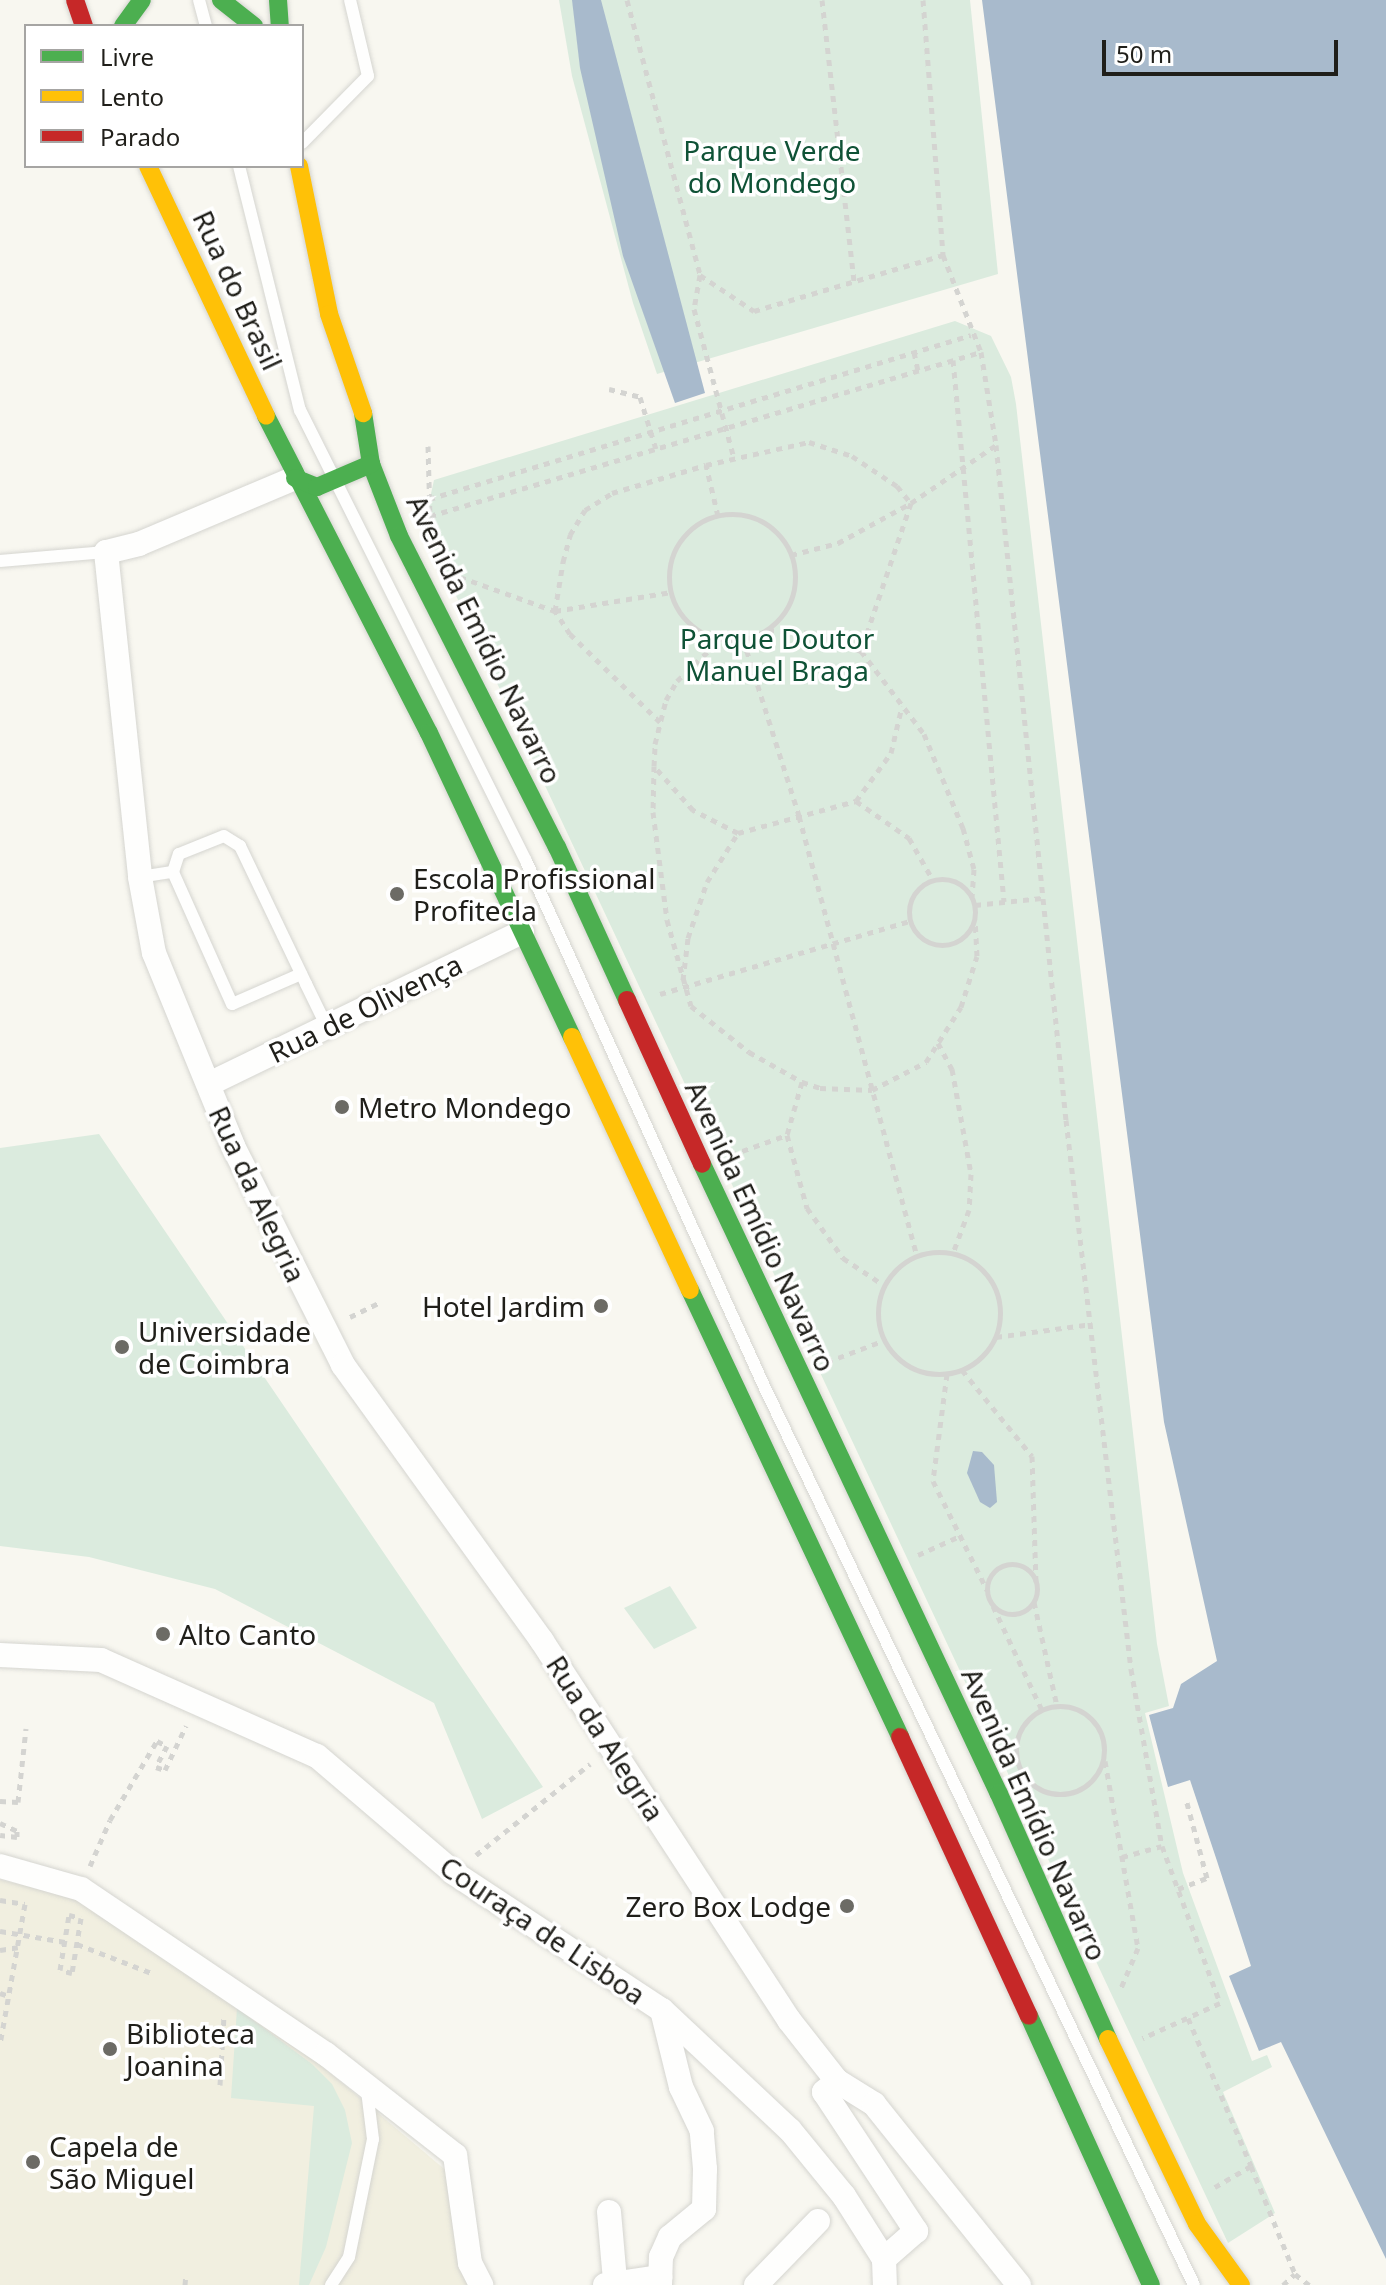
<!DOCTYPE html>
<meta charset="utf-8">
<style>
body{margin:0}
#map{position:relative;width:1386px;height:2285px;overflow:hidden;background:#f8f7f0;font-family:"Noto Sans",sans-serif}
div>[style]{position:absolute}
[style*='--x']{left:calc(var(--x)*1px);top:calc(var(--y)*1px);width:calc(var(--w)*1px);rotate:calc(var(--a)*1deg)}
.built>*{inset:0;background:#f1efe0}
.green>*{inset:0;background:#dbebde}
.water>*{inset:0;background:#a8bacc}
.path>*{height:5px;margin-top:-2.5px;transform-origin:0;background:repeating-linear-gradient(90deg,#d4d4d1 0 6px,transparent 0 12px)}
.path>.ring{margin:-2.5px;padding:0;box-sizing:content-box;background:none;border:5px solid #d4d4d1;border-radius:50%}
.roads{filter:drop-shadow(0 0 2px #d5d5d0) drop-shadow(0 0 2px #d5d5d0)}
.lane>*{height:12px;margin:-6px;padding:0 6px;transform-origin:6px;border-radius:6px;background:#fefefd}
.street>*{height:24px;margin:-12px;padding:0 12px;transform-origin:12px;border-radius:12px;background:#fefefd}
.fast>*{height:18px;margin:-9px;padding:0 9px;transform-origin:9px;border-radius:9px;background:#4caf50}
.slow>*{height:18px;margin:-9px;padding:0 9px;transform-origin:9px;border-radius:9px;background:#ffc107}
.jam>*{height:18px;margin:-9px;padding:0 9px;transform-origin:9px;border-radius:9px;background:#c62828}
.dots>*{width:22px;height:22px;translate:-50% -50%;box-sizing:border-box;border:4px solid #fff;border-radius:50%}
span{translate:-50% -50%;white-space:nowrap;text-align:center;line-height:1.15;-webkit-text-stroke:7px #fff;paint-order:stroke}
.park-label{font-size:28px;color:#0f5236}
.street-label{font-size:28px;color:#201f1a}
.poi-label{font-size:28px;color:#201f1a}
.left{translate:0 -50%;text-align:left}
.right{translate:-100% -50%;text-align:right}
.legend{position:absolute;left:24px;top:24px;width:280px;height:144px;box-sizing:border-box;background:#fff;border:2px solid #a6a5a3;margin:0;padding:10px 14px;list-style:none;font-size:24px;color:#201f1a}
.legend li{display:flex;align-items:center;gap:16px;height:40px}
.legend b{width:40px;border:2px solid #a6a5a3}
.scale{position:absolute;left:1102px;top:40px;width:236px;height:36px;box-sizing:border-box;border:4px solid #201f1a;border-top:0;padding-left:10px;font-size:24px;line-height:28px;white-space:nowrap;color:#201f1a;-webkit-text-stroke:6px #fff;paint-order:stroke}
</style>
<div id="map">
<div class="built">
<div style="clip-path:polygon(0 1880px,78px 1897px,315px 2060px,449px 2173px,470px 2285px,0 2285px)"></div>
</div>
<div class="green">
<div style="clip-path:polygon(559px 0,970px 0,998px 274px,657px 374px,633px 303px,572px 76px)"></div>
<div style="clip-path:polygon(955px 321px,991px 336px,1011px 377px,1016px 404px,1157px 1644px,1169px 1706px,1145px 1713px,1183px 1873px,1252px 2061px,1267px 2055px,1272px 2067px,1223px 2092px,1275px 2213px,1228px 2243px,429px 538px,427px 512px,434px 480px)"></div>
<div style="clip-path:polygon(99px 1134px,543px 1787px,482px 1819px,434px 1703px,215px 1589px,89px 1557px,0 1546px,0 1148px)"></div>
<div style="clip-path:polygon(670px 1586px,697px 1628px,654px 1649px,624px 1608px)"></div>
<div style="clip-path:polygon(237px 2008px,312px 2064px,332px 2084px,345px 2110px,352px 2143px,326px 2247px,309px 2285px,299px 2285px,314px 2106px,231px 2098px)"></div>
</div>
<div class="water">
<div style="clip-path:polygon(572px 0,601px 0,705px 393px,675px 403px,623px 256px,580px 68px)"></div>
<div style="clip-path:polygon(982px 0,1386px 0,1386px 2259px,1281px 2042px,1259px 2051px,1229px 1976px,1251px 1966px,1217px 1861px,1190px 1780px,1168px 1787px,1149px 1715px,1173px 1708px,1181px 1684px,1217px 1661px,1164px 1422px)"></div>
<div style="clip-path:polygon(973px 1451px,982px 1452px,994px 1465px,997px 1502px,990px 1508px,980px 1502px,967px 1473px)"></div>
</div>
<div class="path">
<div style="--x:627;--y:0;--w:285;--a:75.1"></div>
<div style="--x:700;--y:275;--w:35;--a:100"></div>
<div style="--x:694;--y:309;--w:151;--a:75"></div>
<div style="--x:822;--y:0;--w:284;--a:83.5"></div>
<div style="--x:923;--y:0;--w:256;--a:85.5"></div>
<div style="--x:943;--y:255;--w:104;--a:68.6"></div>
<div style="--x:981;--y:352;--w:94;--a:80.8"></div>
<div style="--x:996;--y:445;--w:679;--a:84.08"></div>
<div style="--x:1066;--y:1120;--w:553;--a:83.25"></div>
<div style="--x:1131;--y:1669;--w:180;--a:80.1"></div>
<div style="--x:1162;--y:1846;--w:167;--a:69.7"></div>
<div style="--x:1220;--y:2003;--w:85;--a:155.6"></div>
<div style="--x:700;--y:275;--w:65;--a:33.7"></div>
<div style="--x:754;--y:311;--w:197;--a:-16.5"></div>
<div style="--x:914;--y:352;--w:19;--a:78"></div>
<div style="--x:953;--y:360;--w:544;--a:84.62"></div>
<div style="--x:609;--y:389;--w:32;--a:14"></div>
<div style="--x:640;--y:397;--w:54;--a:72.9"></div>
<div style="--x:428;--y:446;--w:70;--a:88.4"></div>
<div style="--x:430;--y:516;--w:18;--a:63"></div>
<div style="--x:429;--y:499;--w:566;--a:-16.83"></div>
<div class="ring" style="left:669px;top:514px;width:121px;height:121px"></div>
<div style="--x:430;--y:516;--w:575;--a:-16.58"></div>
<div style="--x:718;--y:516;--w:52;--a:-103.2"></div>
<div style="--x:706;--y:465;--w:106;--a:-12.6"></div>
<div style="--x:809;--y:442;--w:45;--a:18"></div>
<div style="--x:852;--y:456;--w:54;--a:33.7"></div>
<div style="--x:897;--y:486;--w:22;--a:51"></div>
<div style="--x:911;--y:503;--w:156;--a:108.7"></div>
<div style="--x:791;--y:555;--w:49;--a:-14.3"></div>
<div style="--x:838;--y:543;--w:83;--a:-28.7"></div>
<div style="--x:911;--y:503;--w:103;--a:-34.3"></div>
<div style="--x:460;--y:577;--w:101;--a:19.7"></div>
<div style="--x:555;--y:611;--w:118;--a:-9.3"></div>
<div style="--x:768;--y:630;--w:43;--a:4"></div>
<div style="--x:811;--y:633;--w:53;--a:19.8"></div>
<div style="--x:861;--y:651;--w:104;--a:52.8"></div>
<div style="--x:924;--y:734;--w:102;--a:67.5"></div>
<div style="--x:963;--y:828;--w:42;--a:75"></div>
<div style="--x:974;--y:869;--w:28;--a:94"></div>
<div style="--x:743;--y:639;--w:186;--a:72.4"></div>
<div style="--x:799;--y:816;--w:456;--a:75"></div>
<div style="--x:660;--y:722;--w:126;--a:-135.6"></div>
<div style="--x:570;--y:634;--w:27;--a:-123"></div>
<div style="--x:555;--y:611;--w:50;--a:-80.7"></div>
<div style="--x:563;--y:562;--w:28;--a:-75"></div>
<div style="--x:570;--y:535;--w:29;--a:-59"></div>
<div style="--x:585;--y:510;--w:32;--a:-32"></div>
<div style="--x:612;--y:493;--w:98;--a:-16.6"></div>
<div style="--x:654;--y:766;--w:46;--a:91.2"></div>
<div style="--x:653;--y:812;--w:109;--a:82.6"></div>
<div style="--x:667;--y:920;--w:89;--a:74.4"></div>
<div style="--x:691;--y:1006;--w:74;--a:38.4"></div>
<div style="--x:749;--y:1052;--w:61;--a:29.5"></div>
<div style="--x:802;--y:1082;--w:19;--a:18"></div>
<div style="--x:820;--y:1088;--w:52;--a:2.2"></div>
<div style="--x:872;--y:1090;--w:61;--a:-27.4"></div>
<div style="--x:926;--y:1062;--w:65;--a:-57.5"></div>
<div style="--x:961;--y:1007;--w:53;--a:-72.6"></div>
<div style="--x:977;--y:956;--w:36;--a:-93"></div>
<div style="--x:856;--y:801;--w:59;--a:-53.9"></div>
<div style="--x:891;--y:753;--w:48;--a:-76.8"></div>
<div style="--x:738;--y:833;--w:122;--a:-15.2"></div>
<div style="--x:856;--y:801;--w:65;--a:34.9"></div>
<div style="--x:909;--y:838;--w:48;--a:60.3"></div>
<div class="ring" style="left:909px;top:879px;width:61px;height:61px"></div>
<div style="--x:975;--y:905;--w:67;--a:-6"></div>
<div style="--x:683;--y:980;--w:42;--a:-83.2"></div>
<div style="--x:688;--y:938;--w:59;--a:-71.3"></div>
<div style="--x:707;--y:882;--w:58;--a:-57.7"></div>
<div style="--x:738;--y:833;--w:51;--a:-152.9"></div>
<div style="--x:693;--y:810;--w:59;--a:-131.6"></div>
<div style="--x:654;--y:766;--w:22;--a:-87"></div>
<div style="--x:655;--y:744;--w:45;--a:-76"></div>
<div style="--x:666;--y:700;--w:22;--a:-60"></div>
<div style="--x:677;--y:681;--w:61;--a:-43.7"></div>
<div style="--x:660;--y:994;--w:260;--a:-16.3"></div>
<div style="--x:938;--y:1043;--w:30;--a:62"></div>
<div style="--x:952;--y:1069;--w:107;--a:79.7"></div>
<div style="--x:971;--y:1174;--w:36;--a:93"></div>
<div style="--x:969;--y:1210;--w:46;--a:110.4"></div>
<div style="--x:802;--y:1082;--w:55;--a:105.8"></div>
<div style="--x:787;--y:1135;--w:76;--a:74.7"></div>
<div style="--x:807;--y:1208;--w:62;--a:54.2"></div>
<div style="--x:843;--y:1258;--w:50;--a:33.7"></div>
<div style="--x:731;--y:1155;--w:59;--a:-19.7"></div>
<div class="ring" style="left:878px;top:1252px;width:117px;height:117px"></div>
<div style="--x:350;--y:1317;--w:34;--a:-26"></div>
<div style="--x:996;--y:1337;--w:97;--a:-7.7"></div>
<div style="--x:827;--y:1362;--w:62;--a:-20.8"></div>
<div style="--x:962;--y:1370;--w:111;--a:50.9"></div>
<div style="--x:1032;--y:1456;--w:126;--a:88.2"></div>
<div style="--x:947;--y:1374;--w:108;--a:97.5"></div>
<div style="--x:933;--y:1481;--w:122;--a:63.6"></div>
<div style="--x:918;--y:1555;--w:46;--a:-24.3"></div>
<div class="ring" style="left:987px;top:1564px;width:45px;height:45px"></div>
<div style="--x:1034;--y:1602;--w:107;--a:77.5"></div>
<div style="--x:993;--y:1606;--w:115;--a:64.8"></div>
<div class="ring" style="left:1016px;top:1706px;width:83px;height:83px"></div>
<div style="--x:1105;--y:1761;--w:190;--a:80"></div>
<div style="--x:1138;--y:1948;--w:43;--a:113"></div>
<div style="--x:0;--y:1801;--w:18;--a:3"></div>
<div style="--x:18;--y:1802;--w:74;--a:-83.8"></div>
<div style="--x:0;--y:1823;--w:19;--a:25"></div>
<div style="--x:17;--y:1831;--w:6;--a:90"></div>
<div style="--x:17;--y:1837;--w:17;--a:-173"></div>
<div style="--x:476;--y:1855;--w:146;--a:-38.6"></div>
<div style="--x:1122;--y:1857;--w:41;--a:-15.4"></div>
<div style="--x:90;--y:1866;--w:50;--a:-66.5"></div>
<div style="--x:110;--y:1820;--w:92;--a:-59.3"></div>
<div style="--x:157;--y:1741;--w:11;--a:27"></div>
<div style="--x:167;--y:1746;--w:24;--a:118"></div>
<div style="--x:156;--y:1767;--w:9;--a:18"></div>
<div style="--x:165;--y:1770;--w:49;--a:-64.5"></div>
<div style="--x:1178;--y:1889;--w:31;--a:-21"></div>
<div style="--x:1207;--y:1878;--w:82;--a:-104.9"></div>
<div style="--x:0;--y:1900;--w:25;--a:9"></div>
<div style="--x:25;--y:1904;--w:142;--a:100.1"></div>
<div style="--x:69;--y:1915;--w:12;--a:14"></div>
<div style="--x:81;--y:1918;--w:56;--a:99.3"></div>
<div style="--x:72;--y:1973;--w:12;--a:-166"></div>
<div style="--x:60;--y:1970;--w:56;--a:-80.7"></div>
<div style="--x:0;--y:1931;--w:66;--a:9.6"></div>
<div style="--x:77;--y:1944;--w:83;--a:21.3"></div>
<div style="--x:0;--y:1950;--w:18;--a:-9"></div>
<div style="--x:0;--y:1993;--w:9;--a:18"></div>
<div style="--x:1188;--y:2018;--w:161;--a:66.9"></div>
<div style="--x:1251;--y:2166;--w:42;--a:149.7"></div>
<div style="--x:220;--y:2085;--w:70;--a:-86.7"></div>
<div style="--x:1251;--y:2166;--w:117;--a:67.8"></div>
<div style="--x:1295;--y:2274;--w:18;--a:38"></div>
<div style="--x:185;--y:2285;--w:11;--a:-85"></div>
<div style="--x:1283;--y:2285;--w:16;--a:-43"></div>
</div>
<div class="roads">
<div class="lane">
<div style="--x:199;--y:0;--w:27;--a:75"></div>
<div style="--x:302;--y:143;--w:94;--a:-45.4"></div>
<div style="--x:368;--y:76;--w:78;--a:-103.3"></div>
<div style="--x:239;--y:166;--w:252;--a:76"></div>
<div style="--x:300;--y:410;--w:504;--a:63.38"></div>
<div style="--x:526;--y:861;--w:579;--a:65.61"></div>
<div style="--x:765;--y:1388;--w:994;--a:64.44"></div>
<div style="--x:0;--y:561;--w:106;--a:-4.9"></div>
<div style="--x:140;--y:877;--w:33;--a:-9"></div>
<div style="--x:301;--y:974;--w:75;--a:156.5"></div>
<div style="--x:232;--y:1004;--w:145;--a:-114.1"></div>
<div style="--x:173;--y:872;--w:19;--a:-72"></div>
<div style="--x:179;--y:854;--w:48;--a:-21.8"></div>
<div style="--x:224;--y:836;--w:19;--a:32"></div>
<div style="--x:240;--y:846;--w:153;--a:64.4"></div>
<div style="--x:306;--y:984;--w:48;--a:64"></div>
<div style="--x:331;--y:2285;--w:33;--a:-57"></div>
<div style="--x:349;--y:2257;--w:120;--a:-78.5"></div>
<div style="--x:373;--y:2139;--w:48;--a:-97.1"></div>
</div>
<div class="street">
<div style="--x:295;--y:478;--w:169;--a:157.1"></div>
<div style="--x:139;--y:544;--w:34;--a:166"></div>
<div style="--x:106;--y:552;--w:327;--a:84"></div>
<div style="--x:140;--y:877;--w:77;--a:79.6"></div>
<div style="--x:154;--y:953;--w:209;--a:67.7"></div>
<div style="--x:233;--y:1146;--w:245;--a:63.3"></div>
<div style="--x:343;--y:1365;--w:340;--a:54.2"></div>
<div style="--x:542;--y:1641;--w:452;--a:56.9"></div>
<div style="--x:789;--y:2020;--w:78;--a:51.8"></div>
<div style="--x:837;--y:2081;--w:44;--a:31.9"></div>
<div style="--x:874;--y:2104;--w:232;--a:51.3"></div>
<div style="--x:209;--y:1084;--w:348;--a:-25.9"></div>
<div style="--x:0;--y:1655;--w:101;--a:2.8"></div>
<div style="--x:101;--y:1660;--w:236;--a:24"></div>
<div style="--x:317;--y:1756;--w:180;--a:40.5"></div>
<div style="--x:454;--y:1873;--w:249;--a:33.4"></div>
<div style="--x:662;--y:2010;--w:175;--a:43.2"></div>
<div style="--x:790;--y:2130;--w:85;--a:50.7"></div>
<div style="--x:844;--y:2196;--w:75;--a:57.6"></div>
<div style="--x:0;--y:1866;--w:84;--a:15.9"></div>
<div style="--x:81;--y:1889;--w:295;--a:34"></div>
<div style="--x:326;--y:2054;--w:164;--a:38.1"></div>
<div style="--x:455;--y:2155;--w:109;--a:82.1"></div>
<div style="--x:470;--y:2263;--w:25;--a:63"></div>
<div style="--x:837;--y:2081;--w:17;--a:140"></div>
<div style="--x:824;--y:2092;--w:167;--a:56.5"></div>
<div style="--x:916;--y:2231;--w:43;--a:138.8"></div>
<div style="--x:609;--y:2212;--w:68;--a:85"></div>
<div style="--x:884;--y:2259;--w:26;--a:88"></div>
<div style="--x:605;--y:2285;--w:56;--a:-8.3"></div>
<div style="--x:660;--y:2285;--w:28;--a:-88"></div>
<div style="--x:661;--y:2257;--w:22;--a:-66"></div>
<div style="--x:670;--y:2237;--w:44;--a:-39.5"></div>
<div style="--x:704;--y:2209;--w:40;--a:-88.6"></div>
<div style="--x:705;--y:2169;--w:38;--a:-95"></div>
<div style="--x:702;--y:2131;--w:49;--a:-115.5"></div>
<div style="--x:681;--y:2087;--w:79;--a:-103.9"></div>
<div style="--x:756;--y:2285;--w:89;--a:-45.9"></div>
</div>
<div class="fast">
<div style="--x:221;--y:0;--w:42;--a:38.2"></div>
<div style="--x:278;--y:0;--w:26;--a:86"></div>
<div style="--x:123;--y:26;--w:32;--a:-54"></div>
<div style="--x:363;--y:413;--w:52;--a:81.1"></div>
<div style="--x:371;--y:464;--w:77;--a:68.7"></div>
<div style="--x:399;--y:536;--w:349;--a:63.1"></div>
<div style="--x:557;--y:847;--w:168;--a:65.4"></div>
<div style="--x:266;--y:416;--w:356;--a:62.8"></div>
<div style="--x:429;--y:733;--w:336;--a:64.8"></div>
<div style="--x:295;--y:478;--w:24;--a:22"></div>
<div style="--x:317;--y:487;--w:59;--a:-23.1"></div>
<div style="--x:702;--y:1164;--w:696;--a:64.76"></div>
<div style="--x:999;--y:1794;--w:268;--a:66"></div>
<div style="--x:690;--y:1290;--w:494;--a:64.8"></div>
<div style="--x:1029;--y:2016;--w:295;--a:65.6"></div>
</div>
<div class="slow">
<div style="--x:148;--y:166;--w:276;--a:64.7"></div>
<div style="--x:299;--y:166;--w:151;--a:78.5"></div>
<div style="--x:329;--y:314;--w:105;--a:71"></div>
<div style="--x:572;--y:1037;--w:279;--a:65"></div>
<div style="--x:1108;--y:2039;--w:205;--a:64.3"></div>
<div style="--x:1197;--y:2224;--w:75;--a:54.2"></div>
</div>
<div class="jam">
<div style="--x:75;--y:0;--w:28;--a:71"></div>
<div style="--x:627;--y:1000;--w:180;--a:65.4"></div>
<div style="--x:900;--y:1737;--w:307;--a:65.2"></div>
</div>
</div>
<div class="dots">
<div style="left:397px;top:894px;background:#6c6b65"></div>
<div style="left:342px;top:1107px;background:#6c6b65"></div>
<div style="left:601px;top:1306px;background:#6c6b65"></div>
<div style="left:122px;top:1347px;background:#6c6b65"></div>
<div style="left:163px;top:1634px;background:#6c6b65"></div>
<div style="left:847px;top:1906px;background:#6c6b65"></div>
<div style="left:110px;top:2049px;background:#6c6b65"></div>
<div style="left:33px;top:2162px;background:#6c6b65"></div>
</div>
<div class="park-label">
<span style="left:772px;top:166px">Parque Verde<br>do Mondego</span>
<span style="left:777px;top:654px">Parque Doutor<br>Manuel Braga</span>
</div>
<div class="street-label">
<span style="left:238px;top:290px;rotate:65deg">Rua do Brasil</span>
<span style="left:485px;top:639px;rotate:64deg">Avenida Emídio Navarro</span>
<span style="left:365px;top:1008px;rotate:-26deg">Rua de Olivença</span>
<span style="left:258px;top:1194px;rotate:65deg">Rua da Alegria</span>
<span style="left:761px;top:1226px;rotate:65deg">Avenida Emídio Navarro</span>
<span style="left:606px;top:1738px;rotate:57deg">Rua da Alegria</span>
<span style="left:1035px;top:1814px;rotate:66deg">Avenida Emídio Navarro</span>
<span style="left:543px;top:1930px;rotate:34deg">Couraça de Lisboa</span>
</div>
<div class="poi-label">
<span class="left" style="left:413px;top:894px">Escola Profissional<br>Profitecla</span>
<span class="left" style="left:358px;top:1107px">Metro Mondego</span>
<span class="right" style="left:585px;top:1306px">Hotel Jardim</span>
<span class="left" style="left:138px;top:1347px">Universidade<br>de Coimbra</span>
<span class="left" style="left:179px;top:1634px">Alto Canto</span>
<span class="right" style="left:831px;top:1906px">Zero Box Lodge</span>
<span class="left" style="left:126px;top:2049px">Biblioteca<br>Joanina</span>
<span class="left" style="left:49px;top:2162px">Capela de<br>São Miguel</span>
</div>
<ul class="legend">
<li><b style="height:10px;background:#4caf50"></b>Livre</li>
<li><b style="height:10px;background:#ffc107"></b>Lento</li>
<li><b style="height:10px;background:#c62828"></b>Parado</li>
</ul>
<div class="scale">50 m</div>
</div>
